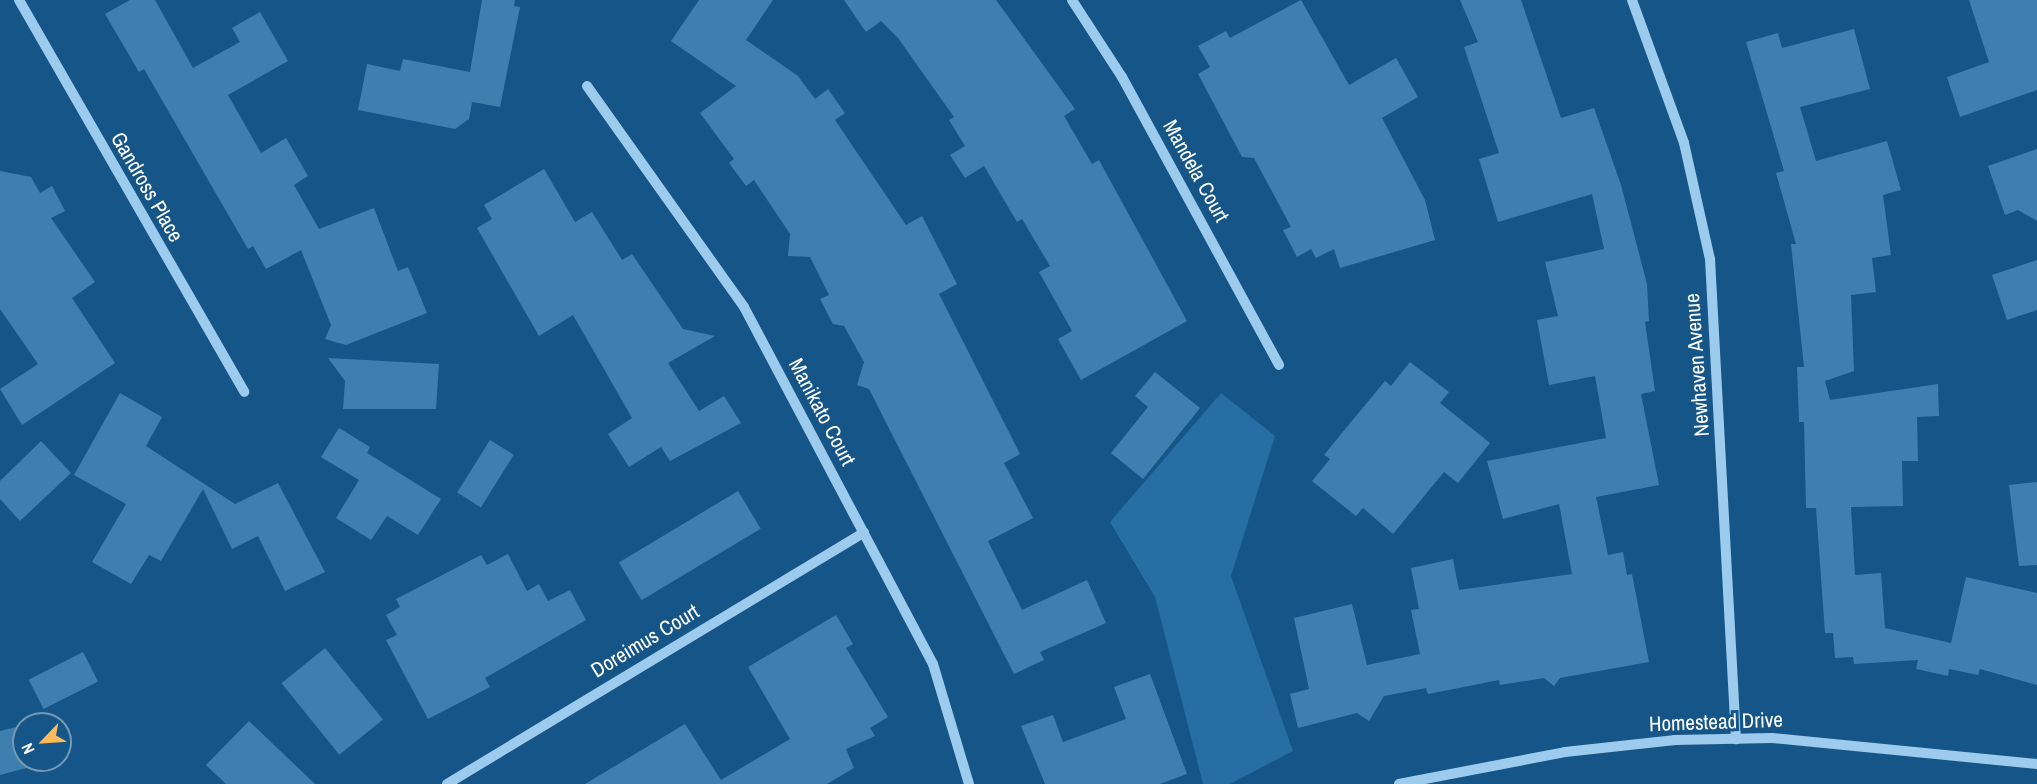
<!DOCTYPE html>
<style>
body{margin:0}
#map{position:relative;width:2037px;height:784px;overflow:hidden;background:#165587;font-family:"Archivo Narrow",sans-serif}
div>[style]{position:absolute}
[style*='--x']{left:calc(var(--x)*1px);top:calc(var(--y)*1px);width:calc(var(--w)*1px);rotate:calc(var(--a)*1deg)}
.green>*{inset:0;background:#266ea4}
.building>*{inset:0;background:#3e7fb0;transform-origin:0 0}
.minor>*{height:10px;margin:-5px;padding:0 5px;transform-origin:5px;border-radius:5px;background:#9ccbee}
span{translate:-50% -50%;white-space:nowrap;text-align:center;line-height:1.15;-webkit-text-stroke:6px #165587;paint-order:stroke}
.street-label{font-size:21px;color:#fff}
.north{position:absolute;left:12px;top:712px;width:60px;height:60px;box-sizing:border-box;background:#165587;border:2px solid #7399b7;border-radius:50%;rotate:245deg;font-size:16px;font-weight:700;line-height:24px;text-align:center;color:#fff}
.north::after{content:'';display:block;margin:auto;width:21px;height:27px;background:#ffbb59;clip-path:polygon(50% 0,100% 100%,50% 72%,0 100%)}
</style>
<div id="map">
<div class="green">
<div style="clip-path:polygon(1221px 393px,1275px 436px,1231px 576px,1293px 751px,1230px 784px,1203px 784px,1155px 597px,1110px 522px)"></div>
</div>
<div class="building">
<div style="clip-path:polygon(130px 0,155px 0,193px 68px,240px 42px,232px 28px,260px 12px,288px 61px,228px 95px,261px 153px,286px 138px,308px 176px,294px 185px,319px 229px,374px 208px,398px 271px,408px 267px,427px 313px,346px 345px,325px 339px,331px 325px,301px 250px,266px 269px,253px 246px,248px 249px,144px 69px,139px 72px,105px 14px)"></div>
<div style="clip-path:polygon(482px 0,515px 0,514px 6px,520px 7px,500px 107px,472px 102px,469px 119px,455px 129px,358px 110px,367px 64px,400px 71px,403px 59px,470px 72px)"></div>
<div style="clip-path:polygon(699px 0,773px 0,746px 40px,798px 76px,815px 99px,828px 89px,845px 113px,835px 120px,906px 225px,922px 216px,957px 284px,939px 294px,1020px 454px,1004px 463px,1033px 518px,988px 541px,1022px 610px,1087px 580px,1106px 623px,1040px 652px,1044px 660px,1014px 674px,869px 389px,857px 385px,864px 362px,844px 326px,833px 324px,820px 299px,829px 295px,810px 257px,788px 256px,790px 234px,754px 180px,746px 186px,729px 163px,734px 159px,700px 113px,736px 86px,671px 41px)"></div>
<div style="clip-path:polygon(844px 0,996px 0,1075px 109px,1064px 116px,1092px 164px,1099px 160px,1187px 321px,1081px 380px,1058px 339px,1072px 331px,1039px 272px,1050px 266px,1022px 219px,1017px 222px,984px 166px,965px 178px,950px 155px,965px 146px,949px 120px,954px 117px,898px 38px,881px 21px,866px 32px)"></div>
<div style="clip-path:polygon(1301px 0,1349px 85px,1396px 58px,1418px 97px,1382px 118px,1425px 200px,1435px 240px,1340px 268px,1334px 249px,1316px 258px,1311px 249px,1297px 257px,1283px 230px,1291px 227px,1254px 158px,1242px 157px,1198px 74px,1210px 67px,1198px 46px,1226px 31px,1230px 38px)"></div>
<div style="clip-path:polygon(1460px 0,1521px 0,1561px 118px,1594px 108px,1621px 185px,1647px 284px,1649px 321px,1645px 322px,1655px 391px,1641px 394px,1659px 485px,1596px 497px,1608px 555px,1623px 552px,1627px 575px,1632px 574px,1649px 662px,1560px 678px,1554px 686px,1544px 678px,1500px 685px,1499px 680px,1428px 694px,1426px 688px,1384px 696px,1369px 721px,1357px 713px,1298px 728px,1290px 694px,1309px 689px,1294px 618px,1352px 604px,1367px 665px,1420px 654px,1411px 610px,1419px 609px,1411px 568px,1453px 559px,1459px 590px,1572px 574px,1559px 504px,1503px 519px,1487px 461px,1606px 438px,1595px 376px,1549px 385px,1537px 320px,1558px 316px,1545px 262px,1604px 249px,1592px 194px,1498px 222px,1479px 159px,1499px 153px,1464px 47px,1478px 42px)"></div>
<div style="clip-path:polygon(1969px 0,2037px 0,2037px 90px,1960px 117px,1947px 77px,1989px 62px)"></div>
<div style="clip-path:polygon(1854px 29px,1870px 89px,1800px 107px,1816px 161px,1887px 141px,1901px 190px,1883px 195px,1891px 255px,1872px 258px,1876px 292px,1851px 295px,1854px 371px,1825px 381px,1830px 400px,1938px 384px,1939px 416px,1917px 417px,1918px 461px,1902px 461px,1903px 506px,1851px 507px,1855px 575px,1881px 573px,1885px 628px,1951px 643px,1966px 577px,2037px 593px,2037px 685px,1980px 669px,1978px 675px,1949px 669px,1948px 676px,1916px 669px,1918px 660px,1854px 664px,1853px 657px,1835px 658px,1833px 633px,1825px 633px,1816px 508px,1806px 508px,1804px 422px,1799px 422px,1797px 367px,1804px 367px,1791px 244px,1796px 244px,1776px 173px,1784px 171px,1746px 42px,1778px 33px,1782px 48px)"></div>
<div style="clip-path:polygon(2037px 149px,2037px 221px,2018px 210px,2005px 215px,1988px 166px)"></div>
<div style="clip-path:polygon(544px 169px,575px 222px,592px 212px,622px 260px,632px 254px,683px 329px,715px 336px,668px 363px,699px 411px,724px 396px,741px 423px,670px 461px,661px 447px,629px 467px,608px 434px,632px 418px,573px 315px,539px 336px,477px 228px,492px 219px,484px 205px)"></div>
<div style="clip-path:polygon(0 171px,31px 177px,40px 193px,52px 186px,65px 211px,51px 218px,95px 282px,72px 298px,115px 363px,22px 425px,0 389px,38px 364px,0 309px)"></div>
<div style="clip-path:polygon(2037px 260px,2037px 310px,2007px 320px,1992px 275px)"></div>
<div style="clip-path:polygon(328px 358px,439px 364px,436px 409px,343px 409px,345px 381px)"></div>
<div style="clip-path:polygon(1410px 362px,1449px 392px,1440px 403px,1490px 443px,1458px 483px,1444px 472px,1393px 534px,1363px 508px,1356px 516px,1312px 481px,1330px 459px,1324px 455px,1351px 422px,1385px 381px,1391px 386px)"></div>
<div style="clip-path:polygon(1155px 372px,1200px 408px,1143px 479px,1111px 453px,1148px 407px,1135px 396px)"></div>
<div style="clip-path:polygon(120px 393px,162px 417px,146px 446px,235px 504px,278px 483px,325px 572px,285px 591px,258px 536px,232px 549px,203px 489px,161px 561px,149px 555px,131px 584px,92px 562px,126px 504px,74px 475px)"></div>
<div style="clip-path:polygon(339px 428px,370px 447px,367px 453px,441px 499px,418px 535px,387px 516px,371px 540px,336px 518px,359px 480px,321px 457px)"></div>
<div style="left:490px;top:440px;width:28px;height:62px;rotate:32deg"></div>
<div style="clip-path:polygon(41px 441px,71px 473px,20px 521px,0 499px,0 481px)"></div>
<div style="clip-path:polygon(2037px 482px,2037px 565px,2019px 566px,2009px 485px)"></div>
<div style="left:738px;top:491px;width:44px;height:139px;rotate:59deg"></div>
<div style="clip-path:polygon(508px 554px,527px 591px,539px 584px,548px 601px,570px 590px,586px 620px,485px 678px,490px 687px,428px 719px,386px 640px,397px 635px,386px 615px,400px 607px,396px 599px,481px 555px,487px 565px)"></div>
<div style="clip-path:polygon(836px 615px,853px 644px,846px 648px,888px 717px,870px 728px,875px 736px,846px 749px,854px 768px,827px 784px,585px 784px,685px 724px,721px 780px,790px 739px,748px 667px)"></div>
<div style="left:325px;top:648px;width:92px;height:56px;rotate:51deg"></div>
<div style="left:83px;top:652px;width:33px;height:61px;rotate:63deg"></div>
<div style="clip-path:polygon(1150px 674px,1187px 774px,1160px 784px,1045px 784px,1021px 726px,1053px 715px,1063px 742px,1126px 719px,1114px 687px)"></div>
<div style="clip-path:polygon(249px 721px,315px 784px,226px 784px,206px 765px)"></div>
<div style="clip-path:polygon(24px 725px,24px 760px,49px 762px,0 775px,0 731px)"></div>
</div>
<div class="minor">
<div style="--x:19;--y:0;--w:452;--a:60.1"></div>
<div style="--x:1072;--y:0;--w:92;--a:57"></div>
<div style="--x:1122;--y:77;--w:328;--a:61.4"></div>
<div style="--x:1632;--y:0;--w:152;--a:70"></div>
<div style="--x:1684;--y:143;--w:119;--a:77.4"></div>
<div style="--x:1710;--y:259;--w:481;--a:86.9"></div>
<div style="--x:587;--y:86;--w:271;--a:54.6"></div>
<div style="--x:744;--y:307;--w:404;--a:62.1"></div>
<div style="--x:933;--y:664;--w:125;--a:73.3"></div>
<div style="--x:447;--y:784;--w:487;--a:-31.1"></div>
<div style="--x:1399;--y:784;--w:169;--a:-10.9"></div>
<div style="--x:1565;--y:752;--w:111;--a:-6.2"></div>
<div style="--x:1675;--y:740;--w:97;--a:-1.2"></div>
<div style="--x:1772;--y:738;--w:266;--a:5.6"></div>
</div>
<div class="street-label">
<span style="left:1196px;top:171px;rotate:61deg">Mandela Court</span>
<span style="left:147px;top:187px;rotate:60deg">Gandross Place</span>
<span style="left:1697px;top:365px;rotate:-94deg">Newhaven Avenue</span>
<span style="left:822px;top:412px;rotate:62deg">Manikato Court</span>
<span style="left:645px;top:641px;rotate:-31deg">Doreimus Court</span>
<span style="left:1716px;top:722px;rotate:-2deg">Homestead Drive</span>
</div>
<div class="north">N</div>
</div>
